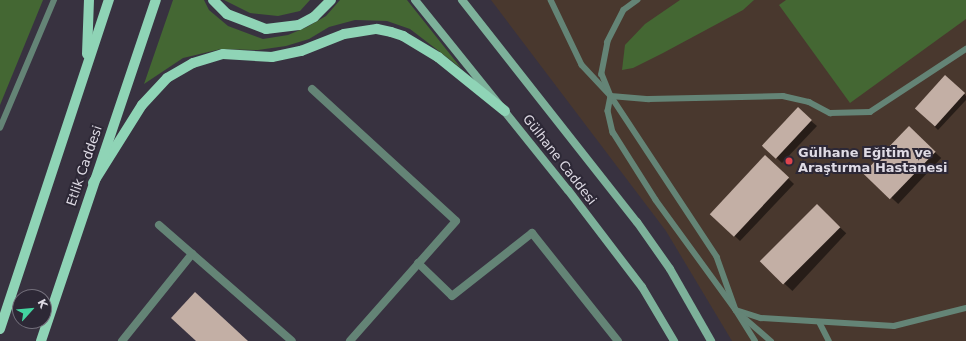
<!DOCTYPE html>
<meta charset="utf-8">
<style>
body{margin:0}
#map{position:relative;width:966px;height:341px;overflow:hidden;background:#383240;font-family:"DejaVu Sans",sans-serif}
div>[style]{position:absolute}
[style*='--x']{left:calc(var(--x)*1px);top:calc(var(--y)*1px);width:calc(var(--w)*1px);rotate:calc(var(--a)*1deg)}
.medical>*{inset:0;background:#49382e}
.green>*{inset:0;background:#446733}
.shadow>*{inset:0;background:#0007;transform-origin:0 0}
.building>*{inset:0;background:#c3afa5;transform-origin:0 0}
.lane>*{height:5.5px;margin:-2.75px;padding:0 2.75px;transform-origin:2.75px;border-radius:2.75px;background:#648476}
.street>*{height:8px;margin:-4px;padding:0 4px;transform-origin:4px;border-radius:4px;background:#648476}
.secondary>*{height:8px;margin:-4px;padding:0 4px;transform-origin:4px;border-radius:4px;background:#7db19a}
.primary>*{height:10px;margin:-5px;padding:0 5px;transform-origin:5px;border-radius:5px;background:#8fd4b6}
.dots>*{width:11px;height:11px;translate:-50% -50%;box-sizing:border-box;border:2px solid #2d2836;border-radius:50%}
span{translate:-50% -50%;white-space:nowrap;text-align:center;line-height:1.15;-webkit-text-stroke:4px #2d2836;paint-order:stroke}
.poi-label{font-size:13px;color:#dfdbe5;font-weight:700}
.left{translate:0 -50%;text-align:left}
.street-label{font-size:13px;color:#dfdbe5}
.north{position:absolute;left:12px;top:289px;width:40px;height:40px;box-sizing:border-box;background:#2d2836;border:1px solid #74707c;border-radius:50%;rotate:63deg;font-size:11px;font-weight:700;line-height:16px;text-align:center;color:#dfdbe5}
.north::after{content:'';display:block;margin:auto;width:14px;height:18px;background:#43d4a0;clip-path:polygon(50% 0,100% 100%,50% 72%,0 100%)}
</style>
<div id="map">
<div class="medical">
<div style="clip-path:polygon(491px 0,966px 0,966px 341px,732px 341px,666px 231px)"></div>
</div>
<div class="green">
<div style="clip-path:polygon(0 0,43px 0,0 105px)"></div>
<div style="clip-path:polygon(173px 0,204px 0,209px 10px,228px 26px,263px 39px,288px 35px,307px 27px,326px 16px,340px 0,407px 0,461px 68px,410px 29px,387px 21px,355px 20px,329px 27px,309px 39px,286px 46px,258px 50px,221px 49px,183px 58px,144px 84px)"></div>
<div style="clip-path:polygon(224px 0,310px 0,300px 11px,278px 16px,250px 13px)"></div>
<div style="clip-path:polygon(680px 0,754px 0,743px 10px,663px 53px,633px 68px,622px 70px,625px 45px,645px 24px)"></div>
<div style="clip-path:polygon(786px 0,966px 0,966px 19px,850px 103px,779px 5px)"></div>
</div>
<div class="shadow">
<div style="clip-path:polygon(946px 76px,966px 96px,966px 100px,938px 130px,916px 108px)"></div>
<div style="clip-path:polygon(811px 121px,817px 126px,782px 163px,763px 145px)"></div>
<div style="left:909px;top:128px;width:44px;height:63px;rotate:43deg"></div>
<div style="clip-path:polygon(765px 156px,794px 184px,740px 241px,715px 217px)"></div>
<div style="left:817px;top:206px;width:40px;height:79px;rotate:43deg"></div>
</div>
<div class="building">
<div style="left:945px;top:75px;width:27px;height:45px;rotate:42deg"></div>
<div style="left:798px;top:107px;width:19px;height:53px;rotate:43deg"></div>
<div style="left:909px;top:126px;width:37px;height:66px;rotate:44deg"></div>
<div style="left:765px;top:155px;width:33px;height:81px;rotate:43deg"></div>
<div style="left:817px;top:204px;width:33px;height:81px;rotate:45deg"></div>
<div style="clip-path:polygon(195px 292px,248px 341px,196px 341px,171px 318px)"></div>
</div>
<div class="lane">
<div style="--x:551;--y:0;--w:72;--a:64.5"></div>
<div style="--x:582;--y:65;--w:42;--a:46.9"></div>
<div style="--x:611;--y:96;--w:193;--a:56.6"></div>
<div style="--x:717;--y:257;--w:56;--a:70.3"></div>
<div style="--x:736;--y:310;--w:36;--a:58"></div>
<div style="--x:638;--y:0;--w:17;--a:144"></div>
<div style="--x:624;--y:10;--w:36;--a:117"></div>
<div style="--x:608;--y:42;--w:33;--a:101"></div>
<div style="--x:602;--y:74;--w:24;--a:68"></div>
<div style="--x:611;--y:96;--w:15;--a:101"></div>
<div style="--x:608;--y:111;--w:22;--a:77"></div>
<div style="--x:613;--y:132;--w:80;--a:57.7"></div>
<div style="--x:656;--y:200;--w:136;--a:54"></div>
<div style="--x:736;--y:310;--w:26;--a:18"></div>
<div style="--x:761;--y:318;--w:133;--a:3.4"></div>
<div style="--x:894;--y:326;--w:74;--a:-14"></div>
<div style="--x:611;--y:96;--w:38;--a:5"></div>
<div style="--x:649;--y:99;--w:134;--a:-1.3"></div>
<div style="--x:783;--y:96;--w:27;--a:13"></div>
<div style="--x:809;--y:102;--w:24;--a:28"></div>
<div style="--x:830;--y:113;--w:40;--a:-1.4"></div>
<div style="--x:870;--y:112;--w:115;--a:-33.3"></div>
<div style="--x:0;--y:128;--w:139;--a:-67.1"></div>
<div style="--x:741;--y:315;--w:40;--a:41"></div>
<div style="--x:820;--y:323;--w:20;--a:63"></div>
</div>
<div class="street">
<div style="--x:312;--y:89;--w:195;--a:42.5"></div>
<div style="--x:456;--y:221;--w:160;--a:131.5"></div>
<div style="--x:159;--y:225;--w:176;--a:41.1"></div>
<div style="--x:418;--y:263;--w:47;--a:44.1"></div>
<div style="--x:452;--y:296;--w:102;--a:-38.2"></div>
<div style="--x:532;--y:233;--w:138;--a:51.5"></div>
<div style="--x:122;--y:341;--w:112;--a:-51.2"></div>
</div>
<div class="secondary">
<div style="--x:415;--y:0;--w:244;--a:51.2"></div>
<div style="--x:568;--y:190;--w:122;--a:52.7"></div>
<div style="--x:642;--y:287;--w:63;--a:59.3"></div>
<div style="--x:462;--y:0;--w:283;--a:51.8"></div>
<div style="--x:637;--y:222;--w:57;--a:54.9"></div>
<div style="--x:670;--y:269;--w:83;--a:60.3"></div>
</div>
<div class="primary">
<div style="--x:213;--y:0;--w:20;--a:45"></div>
<div style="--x:227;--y:14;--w:42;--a:21"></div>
<div style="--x:266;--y:29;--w:33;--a:-7"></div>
<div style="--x:299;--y:25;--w:17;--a:-28"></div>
<div style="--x:314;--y:17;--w:24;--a:-45"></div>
<div style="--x:87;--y:54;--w:54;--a:-87.9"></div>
<div style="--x:93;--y:183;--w:92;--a:-57.9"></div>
<div style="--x:142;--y:105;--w:37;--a:-47"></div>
<div style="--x:167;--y:78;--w:30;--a:-30"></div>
<div style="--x:193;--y:63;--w:31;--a:-17"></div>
<div style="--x:223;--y:54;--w:49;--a:3.5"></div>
<div style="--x:272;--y:57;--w:30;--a:-12"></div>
<div style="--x:301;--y:51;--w:46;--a:-21.6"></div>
<div style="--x:344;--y:34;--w:33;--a:-9"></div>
<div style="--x:377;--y:29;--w:14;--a:12"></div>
<div style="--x:391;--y:32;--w:13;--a:18"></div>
<div style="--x:403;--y:36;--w:41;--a:31"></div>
<div style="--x:438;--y:57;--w:86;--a:38.9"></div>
<div style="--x:0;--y:329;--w:347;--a:-71.7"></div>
<div style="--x:41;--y:341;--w:360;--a:-71.4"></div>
</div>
<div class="dots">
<div style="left:789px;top:161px;background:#e0444e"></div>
</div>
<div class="poi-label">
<span class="left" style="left:798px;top:161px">Gülhane Eğitim ve<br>Araştırma Hastanesi</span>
</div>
<div class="street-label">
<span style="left:559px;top:160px;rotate:52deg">Gülhane Caddesi</span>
<span style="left:85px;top:166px;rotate:-71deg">Etlik Caddesi</span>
</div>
<div class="north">K</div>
</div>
